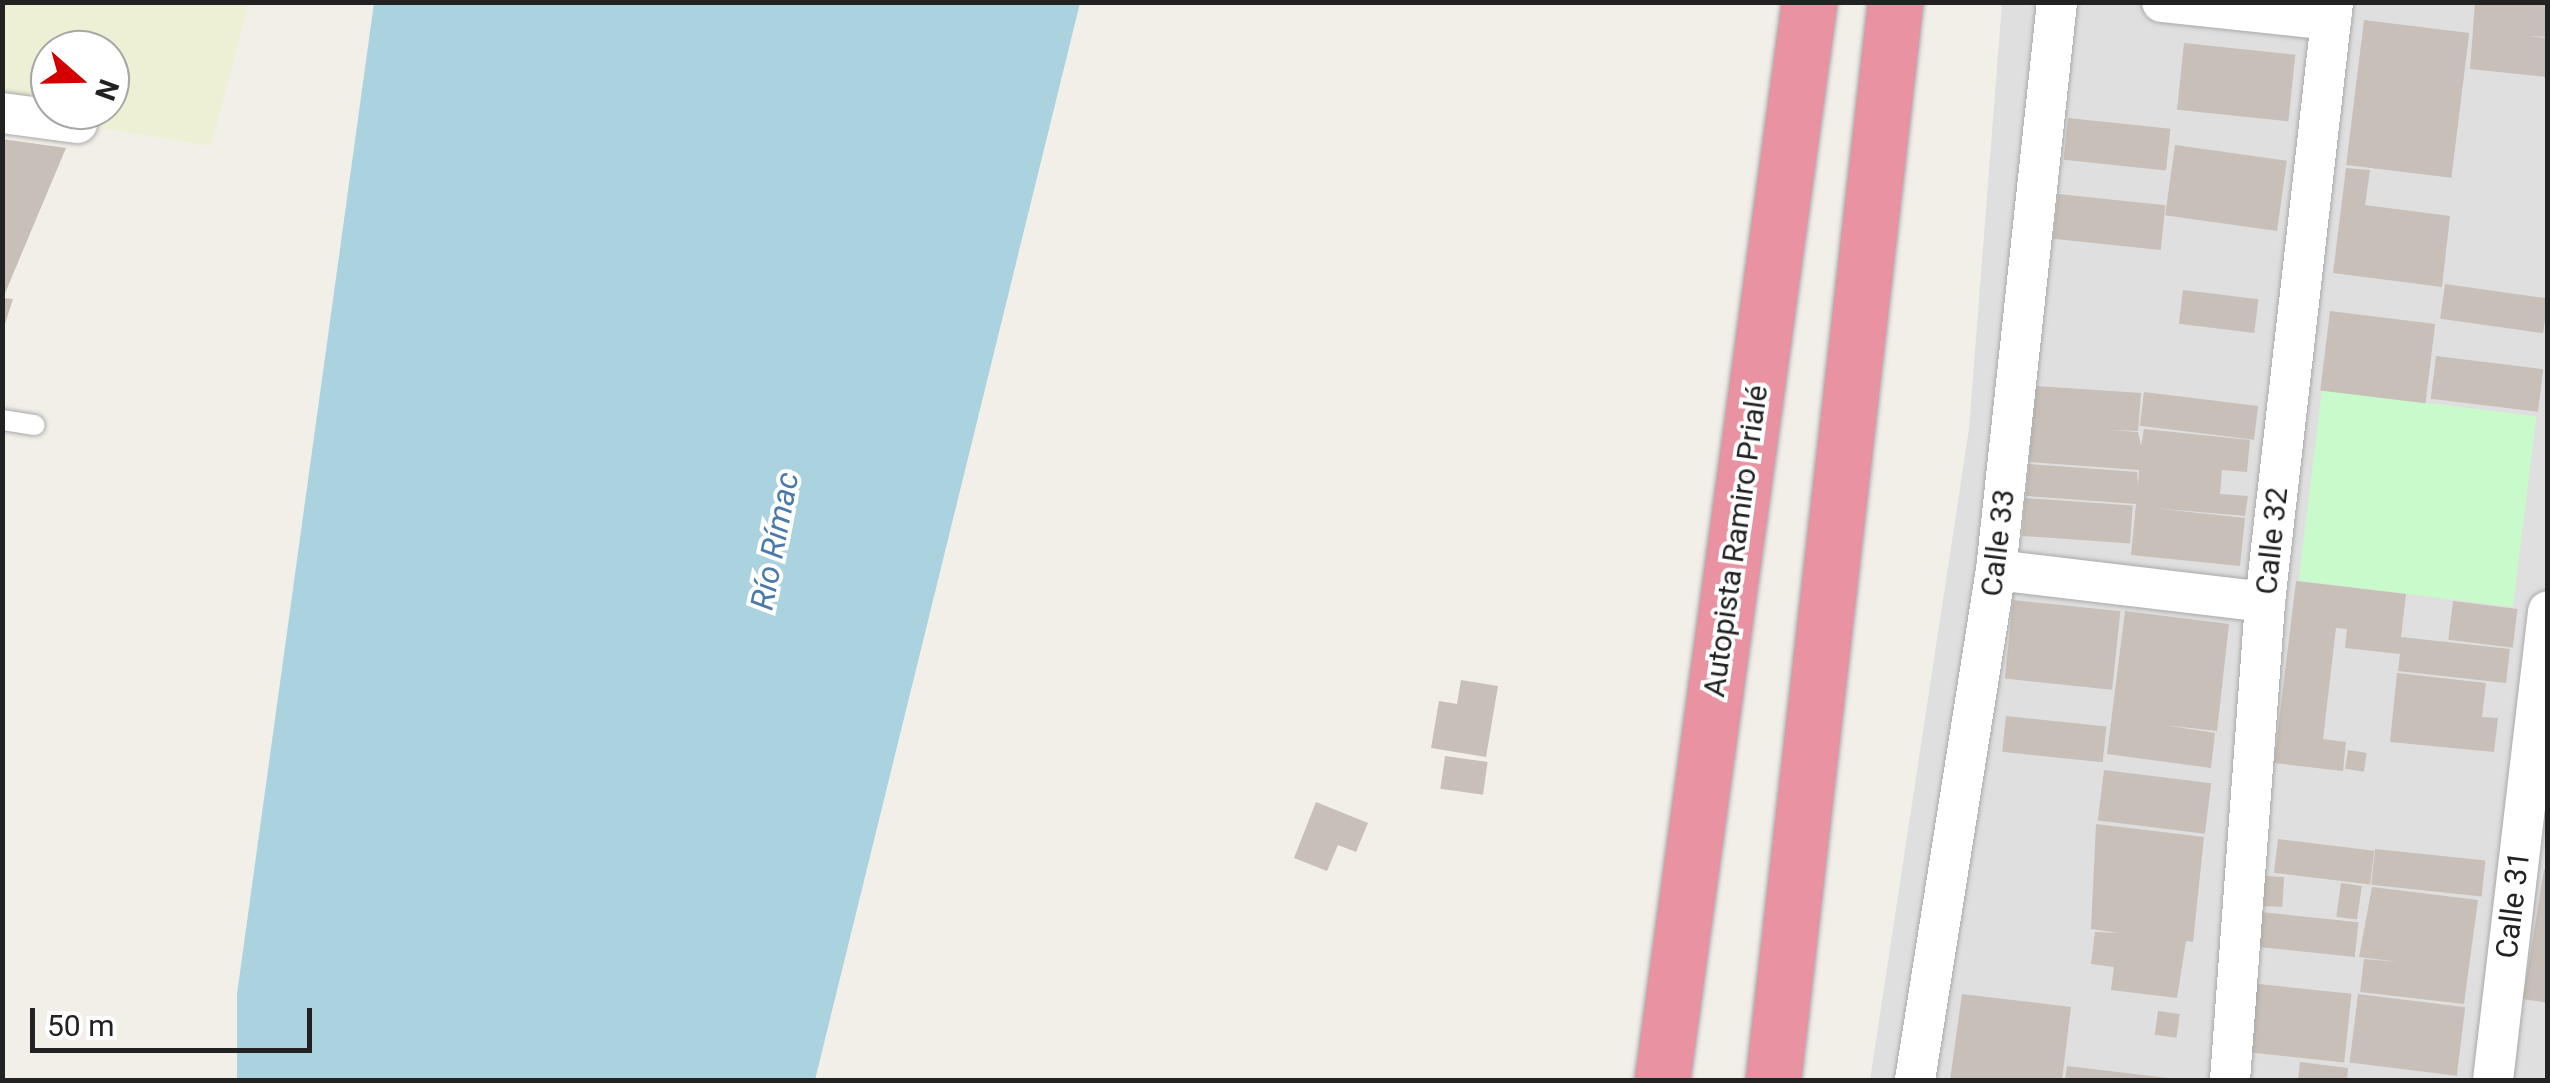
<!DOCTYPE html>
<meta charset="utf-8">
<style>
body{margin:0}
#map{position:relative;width:2550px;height:1083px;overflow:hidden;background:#f2efe9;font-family:Roboto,sans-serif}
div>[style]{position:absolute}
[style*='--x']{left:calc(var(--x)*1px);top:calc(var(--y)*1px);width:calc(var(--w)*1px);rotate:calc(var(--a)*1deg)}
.residential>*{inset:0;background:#e0dfdf}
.farmland>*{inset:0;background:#eef0d5}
.park>*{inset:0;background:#c8facc;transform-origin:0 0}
.water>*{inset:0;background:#aad3df}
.building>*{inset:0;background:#c7bfb8;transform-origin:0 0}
.roads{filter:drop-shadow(0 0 2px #a9a9a9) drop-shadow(0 0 2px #a9a9a9)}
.lane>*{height:20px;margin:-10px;padding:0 10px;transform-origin:10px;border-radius:10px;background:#fff}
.street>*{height:40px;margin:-20px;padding:0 20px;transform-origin:20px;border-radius:20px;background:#fff}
.highway>*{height:55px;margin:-27.5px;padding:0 27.5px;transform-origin:27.5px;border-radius:27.5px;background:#e892a2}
span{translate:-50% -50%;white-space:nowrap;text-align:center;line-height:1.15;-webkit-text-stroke:8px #fff;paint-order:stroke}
.street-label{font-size:30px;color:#222}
.water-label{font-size:32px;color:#4a7aab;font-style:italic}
.frame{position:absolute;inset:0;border:5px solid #222;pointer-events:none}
.north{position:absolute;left:30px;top:30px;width:100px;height:100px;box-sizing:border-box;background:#fff;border:2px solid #a7a7a7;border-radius:50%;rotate:110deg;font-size:28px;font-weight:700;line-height:40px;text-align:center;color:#222}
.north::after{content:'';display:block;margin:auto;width:35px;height:45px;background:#d40000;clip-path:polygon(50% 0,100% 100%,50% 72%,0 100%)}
.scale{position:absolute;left:30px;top:1008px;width:282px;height:45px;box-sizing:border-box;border:5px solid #222;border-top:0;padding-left:12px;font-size:30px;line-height:35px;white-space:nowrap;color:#222;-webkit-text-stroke:8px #fff;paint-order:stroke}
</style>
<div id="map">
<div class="residential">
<div style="clip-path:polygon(2002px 3px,2547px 3px,2547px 1080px,1870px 1080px,1969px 429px)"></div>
</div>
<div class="farmland">
<div style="clip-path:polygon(evenodd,2px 3px,249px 3px,211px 146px,3px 112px,2px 3px,50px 50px,110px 50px,110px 110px,50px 110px,50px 50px)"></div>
</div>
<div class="park">
<div style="left:2322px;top:390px;width:216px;height:192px;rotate:7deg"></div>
</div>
<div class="water">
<div style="clip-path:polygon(374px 3px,1080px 3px,815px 1080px,237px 1080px,237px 994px)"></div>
</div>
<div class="building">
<div style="clip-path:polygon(2475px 2px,2548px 2px,2548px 37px,2527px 36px,2548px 38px,2548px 77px,2470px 69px)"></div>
<div style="left:2364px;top:20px;width:106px;height:146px;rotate:7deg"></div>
<div style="left:2184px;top:43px;width:112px;height:67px;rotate:6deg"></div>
<div style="left:2068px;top:118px;width:103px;height:42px;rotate:6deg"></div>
<div style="clip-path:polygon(2px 139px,66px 148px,3px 298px,13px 299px,3px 330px,2px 330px)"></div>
<div style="left:2175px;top:145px;width:113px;height:71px;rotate:8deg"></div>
<div style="clip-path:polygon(2346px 168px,2370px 170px,2365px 205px,2450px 216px,2442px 287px,2333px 273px)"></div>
<div style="left:2058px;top:194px;width:108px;height:45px;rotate:6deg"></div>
<div style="left:2445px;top:284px;width:104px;height:35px;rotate:8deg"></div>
<div style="left:2183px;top:290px;width:76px;height:34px;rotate:7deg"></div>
<div style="left:2330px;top:311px;width:106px;height:80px;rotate:7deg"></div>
<div style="left:2436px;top:356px;width:108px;height:43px;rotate:7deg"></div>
<div style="clip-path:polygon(2036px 386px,2141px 393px,2138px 431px,2109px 430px,2138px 432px,2141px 446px,2144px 429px,2250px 440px,2247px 472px,2222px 470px,2220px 494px,2248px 496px,2245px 516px,2153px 508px,2245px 518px,2240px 566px,2131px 555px,2136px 504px,2026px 496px,2029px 464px,2137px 472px,2138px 487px,2139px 470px,2029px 462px)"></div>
<div style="left:2144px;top:392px;width:115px;height:34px;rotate:7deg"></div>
<div style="left:2025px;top:498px;width:108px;height:38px;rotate:4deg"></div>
<div style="clip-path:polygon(2296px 581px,2406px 594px,2401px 637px,2510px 649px,2506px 683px,2398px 671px,2400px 654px,2345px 648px,2347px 629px,2336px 628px,2323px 739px,2346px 742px,2343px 771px,2274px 763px)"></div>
<div style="left:2013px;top:600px;width:108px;height:79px;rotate:6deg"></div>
<div style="left:2453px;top:601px;width:65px;height:39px;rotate:7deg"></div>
<div style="clip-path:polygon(2125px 611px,2229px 624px,2217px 731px,2165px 725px,2215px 733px,2211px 768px,2107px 754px)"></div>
<div style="clip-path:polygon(2397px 673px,2486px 683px,2482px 717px,2498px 718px,2494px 752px,2390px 742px)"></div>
<div style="clip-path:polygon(1461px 680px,1498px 686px,1486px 757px,1431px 748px,1439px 701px,1457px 704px)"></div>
<div style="left:2006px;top:716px;width:101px;height:36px;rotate:6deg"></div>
<div style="left:2348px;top:750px;width:19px;height:19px;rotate:9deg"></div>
<div style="left:1445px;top:756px;width:43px;height:33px;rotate:8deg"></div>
<div style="left:2104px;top:770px;width:108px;height:51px;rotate:7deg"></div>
<div style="clip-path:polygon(1316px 802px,1368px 823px,1356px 852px,1338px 845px,1327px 871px,1294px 858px)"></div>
<div style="clip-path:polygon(2096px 824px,2204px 837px,2193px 942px,2186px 941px,2177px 998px,2111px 990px,2114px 967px,2091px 964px,2095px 932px,2120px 933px,2091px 929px)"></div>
<div style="left:2278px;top:839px;width:97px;height:34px;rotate:7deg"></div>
<div style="left:2375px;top:849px;width:111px;height:36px;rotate:6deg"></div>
<div style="clip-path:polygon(2544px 869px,2548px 869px,2548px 1003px,2523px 999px)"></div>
<div style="left:2265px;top:876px;width:19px;height:30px;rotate:3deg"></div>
<div style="left:2341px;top:883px;width:21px;height:34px;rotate:8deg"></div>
<div style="clip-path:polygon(2372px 887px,2478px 900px,2464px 1004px,2360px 992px,2364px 959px,2399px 962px,2359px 957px)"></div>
<div style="left:2261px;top:912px;width:98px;height:35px;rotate:6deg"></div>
<div style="left:2249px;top:983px;width:103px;height:69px;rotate:6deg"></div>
<div style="clip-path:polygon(1962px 994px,2071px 1007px,2062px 1080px,1950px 1080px)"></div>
<div style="left:2358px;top:994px;width:108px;height:69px;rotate:7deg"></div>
<div style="left:2158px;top:1011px;width:22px;height:24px;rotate:8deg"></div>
<div style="clip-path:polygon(2300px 1062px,2348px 1068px,2347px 1080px,2298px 1080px)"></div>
<div style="clip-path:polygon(2067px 1066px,2168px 1078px,2168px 1080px,2065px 1080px)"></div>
</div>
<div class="roads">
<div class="lane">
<div style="--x:2;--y:420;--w:33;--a:9"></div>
</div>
<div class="street">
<div style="--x:2162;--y:2;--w:170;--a:6.1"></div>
<div style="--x:2;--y:113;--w:76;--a:7.6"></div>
<div style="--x:1996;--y:570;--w:271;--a:6.8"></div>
<div style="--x:1915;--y:1080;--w:516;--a:-80.98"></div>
<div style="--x:1996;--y:570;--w:571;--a:-83.87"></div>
<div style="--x:2230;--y:1080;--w:479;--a:-85.8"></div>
<div style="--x:2265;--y:602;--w:604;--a:-83.53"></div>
<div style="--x:2493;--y:1080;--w:472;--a:-83.3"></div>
</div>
<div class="highway">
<div style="--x:1662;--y:1080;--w:1088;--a:-82.23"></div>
<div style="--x:1773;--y:1080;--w:1085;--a:-83.54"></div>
</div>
</div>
<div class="street-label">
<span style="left:1736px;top:541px;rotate:-82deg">Autopista Ramiro Prialé</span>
<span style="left:2272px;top:541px;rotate:-84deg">Calle 32</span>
<span style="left:1998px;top:543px;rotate:-83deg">Calle 33</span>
<span style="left:2513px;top:905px;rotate:-83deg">Calle 31</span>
</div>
<div class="water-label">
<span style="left:775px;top:541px;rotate:-79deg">Río Rímac</span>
</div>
<div class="frame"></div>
<div class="north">N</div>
<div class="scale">50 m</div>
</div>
